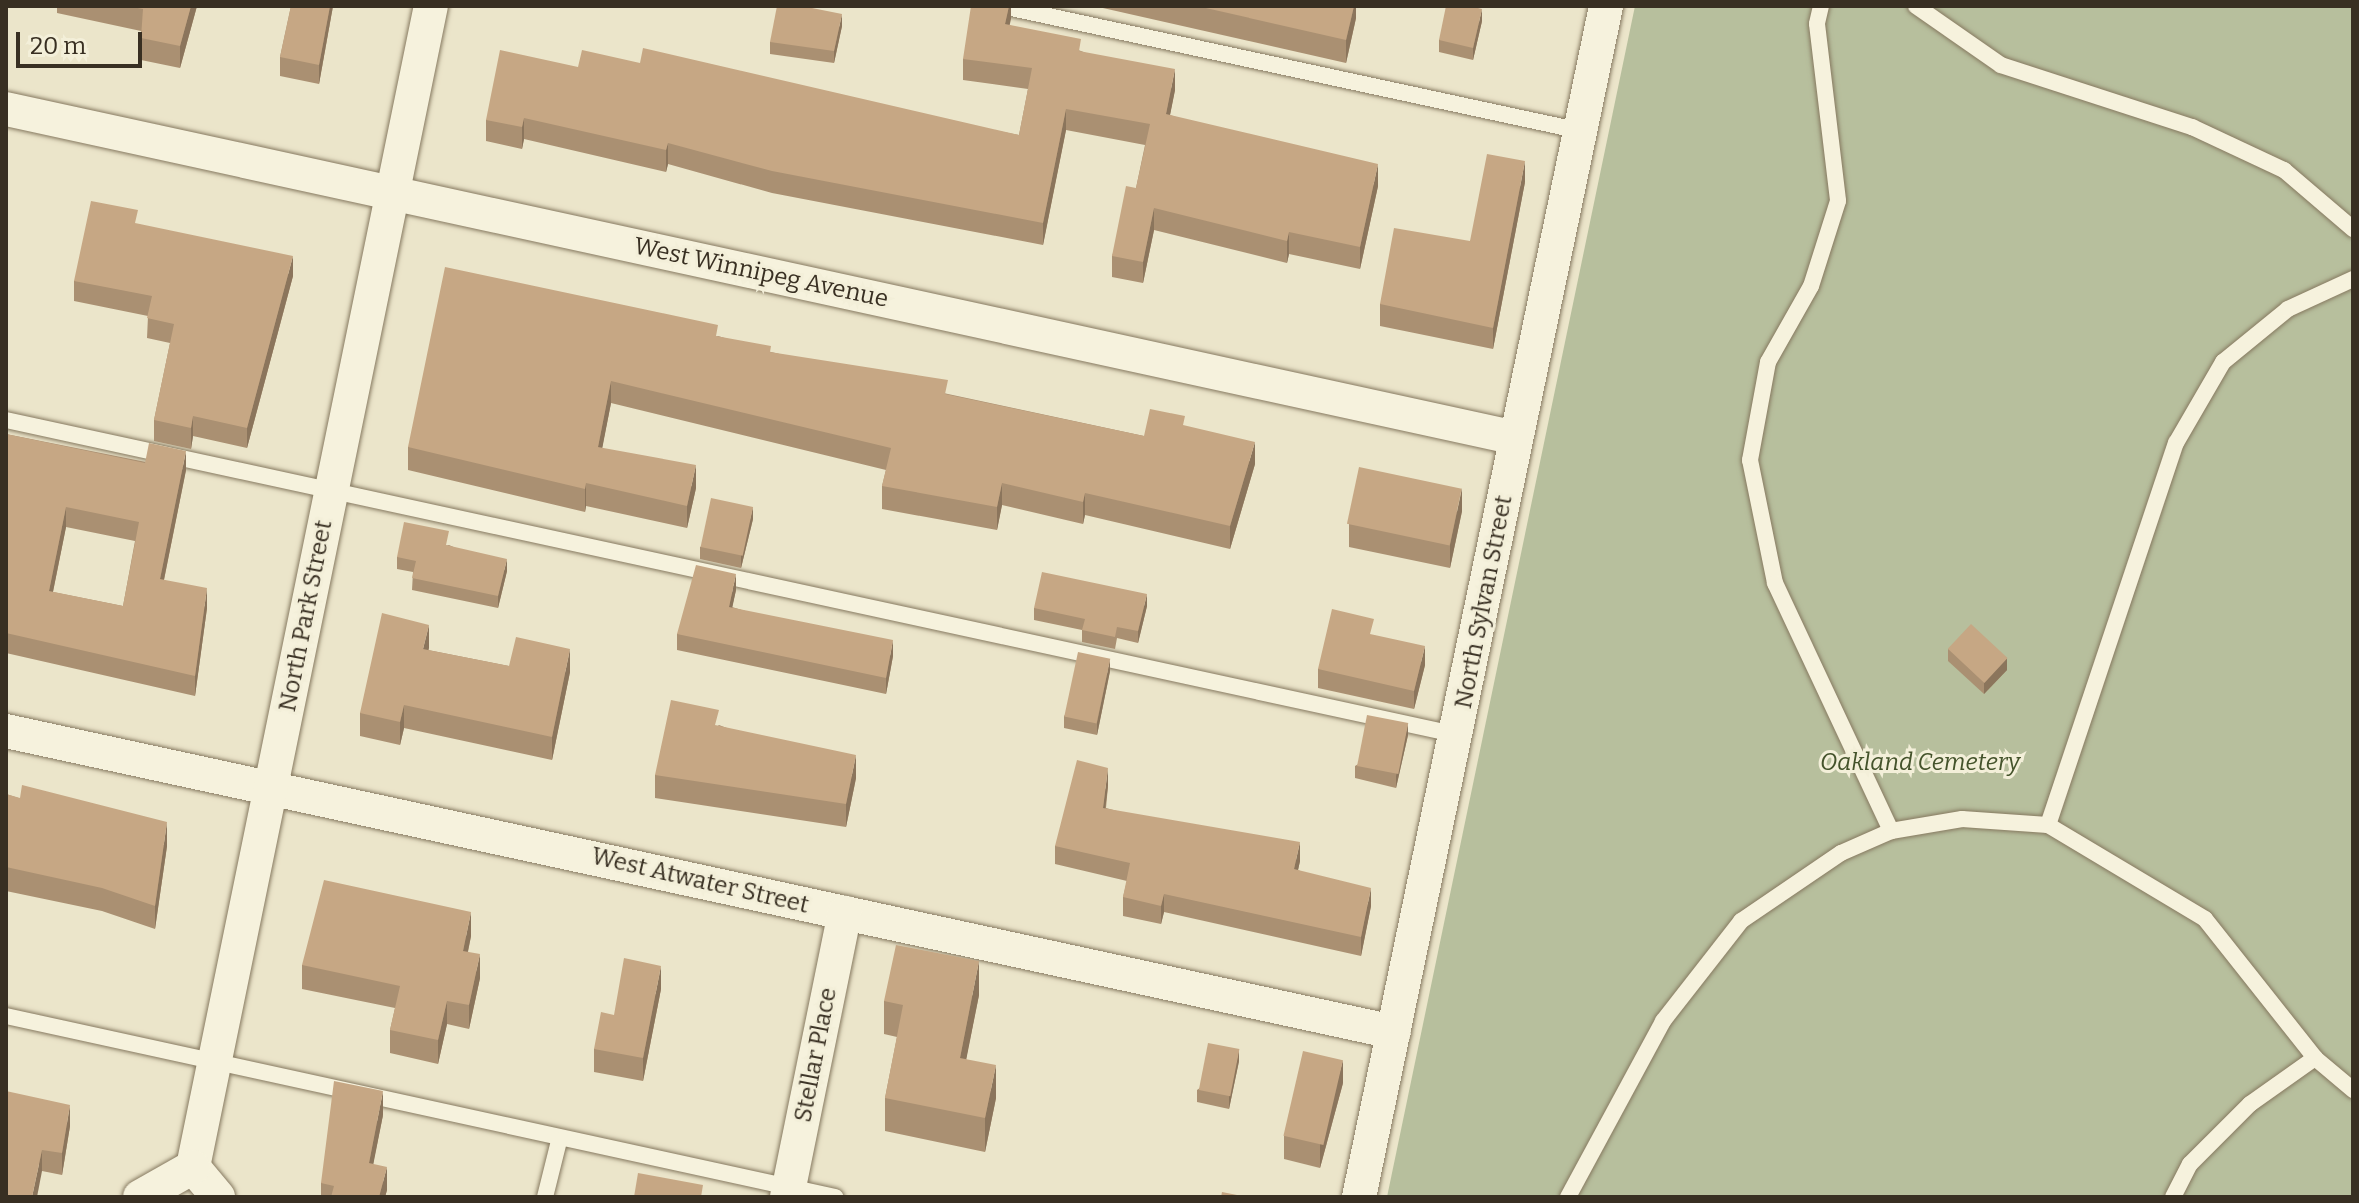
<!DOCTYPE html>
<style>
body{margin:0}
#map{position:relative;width:2359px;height:1203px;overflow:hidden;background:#ebe5ca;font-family:Bitter,serif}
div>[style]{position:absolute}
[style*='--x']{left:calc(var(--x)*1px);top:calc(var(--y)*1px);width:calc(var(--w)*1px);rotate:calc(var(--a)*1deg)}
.cemetery>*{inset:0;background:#b7bf9d}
.roads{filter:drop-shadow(0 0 2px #867960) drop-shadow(0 0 2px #867960)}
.lane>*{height:16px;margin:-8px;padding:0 8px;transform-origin:8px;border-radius:8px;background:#f6f2dd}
.street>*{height:34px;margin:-17px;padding:0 17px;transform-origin:17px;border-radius:17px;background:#f6f2dd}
.wall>*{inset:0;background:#aa9072}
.shaded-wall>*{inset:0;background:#8b755c}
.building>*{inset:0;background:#c6a784;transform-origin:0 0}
span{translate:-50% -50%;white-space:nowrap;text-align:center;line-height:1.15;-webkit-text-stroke:6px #f3efd9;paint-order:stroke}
.street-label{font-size:24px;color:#382f22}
.park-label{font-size:24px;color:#44532b;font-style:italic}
.frame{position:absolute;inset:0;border:8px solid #382f22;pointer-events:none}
.scale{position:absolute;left:16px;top:32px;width:126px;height:36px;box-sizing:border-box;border:4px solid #382f22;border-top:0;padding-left:10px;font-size:24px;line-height:28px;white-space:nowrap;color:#382f22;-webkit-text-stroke:6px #f3efd9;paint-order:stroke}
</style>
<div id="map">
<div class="cemetery">
<div style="clip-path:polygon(1635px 6px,2353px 6px,2353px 1197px,1387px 1197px)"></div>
</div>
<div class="roads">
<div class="lane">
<div style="--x:1002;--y:6;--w:592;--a:12.18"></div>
<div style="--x:1821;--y:6;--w:18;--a:103"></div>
<div style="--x:1817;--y:24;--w:178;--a:83.2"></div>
<div style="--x:1838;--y:201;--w:89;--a:107.6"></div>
<div style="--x:1811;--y:286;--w:87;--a:119.5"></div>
<div style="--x:1768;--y:362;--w:100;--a:100.4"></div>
<div style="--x:1750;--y:460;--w:126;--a:78.5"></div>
<div style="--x:1775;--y:583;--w:274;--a:64.9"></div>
<div style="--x:1916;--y:6;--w:103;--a:34.8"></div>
<div style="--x:2001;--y:65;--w:201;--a:18"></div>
<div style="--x:2192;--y:127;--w:102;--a:25.1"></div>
<div style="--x:2284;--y:170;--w:91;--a:40.5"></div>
<div style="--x:6;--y:420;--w:1486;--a:12.24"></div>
<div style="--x:2048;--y:825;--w:403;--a:-71.5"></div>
<div style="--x:2176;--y:443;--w:94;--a:-59.9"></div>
<div style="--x:2223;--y:362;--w:84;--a:-39.2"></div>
<div style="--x:2288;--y:309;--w:72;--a:-24.8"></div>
<div style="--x:6;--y:1016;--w:849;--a:12.32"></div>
<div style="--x:545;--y:1197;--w:58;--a:-76"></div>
<div style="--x:1568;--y:1197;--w:200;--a:-61.6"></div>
<div style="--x:1663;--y:1021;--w:127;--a:-52"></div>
<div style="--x:1741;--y:921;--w:121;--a:-34.2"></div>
<div style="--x:1841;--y:853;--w:55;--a:-23.7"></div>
<div style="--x:1891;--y:831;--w:72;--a:-9.6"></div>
<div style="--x:1962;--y:819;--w:86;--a:4"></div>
<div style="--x:2048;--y:825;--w:183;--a:30.9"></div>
<div style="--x:2205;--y:919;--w:177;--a:51.6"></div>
<div style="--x:2315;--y:1058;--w:50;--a:40.1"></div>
<div style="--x:2173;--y:1197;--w:37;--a:-63"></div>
<div style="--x:2190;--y:1164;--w:85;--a:-45"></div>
<div style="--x:2250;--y:1104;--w:80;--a:-35.3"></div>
</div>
<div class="street">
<div style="--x:6;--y:109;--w:1545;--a:12.29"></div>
<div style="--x:6;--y:731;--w:1420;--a:12.24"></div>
<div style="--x:193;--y:1167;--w:1185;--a:-78.42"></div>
<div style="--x:193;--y:1167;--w:39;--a:50"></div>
<div style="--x:140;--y:1197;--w:61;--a:-29.5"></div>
<div style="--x:787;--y:1197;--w:290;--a:-78.5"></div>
<div style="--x:1359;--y:1197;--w:1216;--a:-78.28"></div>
</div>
</div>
<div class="wall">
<div style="clip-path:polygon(57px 6px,197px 6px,180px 68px,141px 60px,141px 31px,57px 13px)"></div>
<div style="clip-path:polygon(291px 6px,333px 6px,319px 84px,280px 76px,280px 57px)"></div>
<div style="clip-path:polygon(1009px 6px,1011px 6px,1009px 25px,1081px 51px,1175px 90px,1170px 115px,1378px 186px,1360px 269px,1289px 254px,1287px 263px,1154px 230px,1143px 283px,1112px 277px,1112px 256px,1136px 188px,1145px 145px,1066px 130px,1043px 245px,772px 193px,668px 164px,666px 172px,524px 139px,522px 149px,486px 141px,486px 120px,578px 67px,640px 63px,1019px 135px,1028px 89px,963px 80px,963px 59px)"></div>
<div style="clip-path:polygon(1094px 6px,1356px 6px,1356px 18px,1346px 63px)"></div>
<div style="clip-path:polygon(1482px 21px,1473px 60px,1439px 52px,1439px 40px)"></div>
<div style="clip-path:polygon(842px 26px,834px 63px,770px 54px,770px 42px)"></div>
<div style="clip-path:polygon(1525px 182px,1493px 349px,1380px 326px,1380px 304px,1470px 241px)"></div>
<div style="clip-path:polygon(138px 224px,293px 276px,247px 448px,193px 436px,191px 449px,154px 441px,154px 420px,170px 343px,147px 338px,148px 316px,74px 301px,74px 281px)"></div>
<div style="clip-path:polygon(718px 336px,771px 352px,948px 394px,1144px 436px,1185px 426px,1255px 464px,1230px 549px,1085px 515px,1083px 524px,1002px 505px,997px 530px,882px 509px,882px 486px,886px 470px,611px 403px,602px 448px,696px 488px,687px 528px,586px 506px,585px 512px,408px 470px,408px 447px)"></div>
<div style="clip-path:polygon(evenodd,6px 434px,186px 470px,164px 580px,207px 608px,195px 696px,6px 653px,6px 434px,66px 527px,135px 541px,123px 606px,53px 592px,66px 527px)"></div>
<div style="clip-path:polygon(1462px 511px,1450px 568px,1349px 547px,1349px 524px)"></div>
<div style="clip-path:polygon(753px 519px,741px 568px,700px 559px,700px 547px)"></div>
<div style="clip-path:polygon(449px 545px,507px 571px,498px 608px,412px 590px,413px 572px,397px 569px,397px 557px)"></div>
<div style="clip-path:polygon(736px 590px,732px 607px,893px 656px,886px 694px,677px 650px,677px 634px)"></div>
<div style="clip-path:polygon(1147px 606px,1138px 643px,1117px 638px,1115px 649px,1082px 642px,1082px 630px,1034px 620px,1034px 608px)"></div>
<div style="clip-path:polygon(1374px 635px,1425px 665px,1414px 709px,1318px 688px,1318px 669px)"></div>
<div style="clip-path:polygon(429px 648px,428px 650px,509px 666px,570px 672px,552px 760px,404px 728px,400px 745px,360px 736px,360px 713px)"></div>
<div style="clip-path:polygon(1948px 649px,2007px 670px,1984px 694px,1948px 661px)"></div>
<div style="clip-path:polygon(1110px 671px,1097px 735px,1064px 728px,1064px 716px)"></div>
<div style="clip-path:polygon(719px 725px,856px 778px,846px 827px,655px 798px,655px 775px)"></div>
<div style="clip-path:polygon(1408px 735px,1396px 788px,1355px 778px,1355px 766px)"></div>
<div style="clip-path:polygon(1108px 786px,1106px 808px,1300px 861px,1298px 870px,1371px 906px,1361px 956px,1164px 912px,1161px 924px,1123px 916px,1123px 897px,1127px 881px,1055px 864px,1055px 846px)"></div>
<div style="clip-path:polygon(6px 794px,167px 846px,155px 929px,102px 911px,6px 891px)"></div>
<div style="clip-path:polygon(471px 936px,468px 952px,480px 978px,469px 1029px,447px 1024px,438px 1064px,390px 1053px,390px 1030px,395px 1008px,302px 989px,302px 965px)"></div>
<div style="clip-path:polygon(661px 989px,643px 1081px,594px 1072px,594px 1049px)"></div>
<div style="clip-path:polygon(979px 995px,966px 1059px,996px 1098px,985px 1152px,885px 1131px,885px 1098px,897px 1037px,884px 1034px,884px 1001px)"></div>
<div style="clip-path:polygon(1239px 1061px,1229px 1109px,1197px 1102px,1197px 1090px)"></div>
<div style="clip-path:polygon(1343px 1083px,1320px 1168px,1284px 1159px,1284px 1136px)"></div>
<div style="clip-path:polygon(6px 1091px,70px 1126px,62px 1175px,42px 1171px)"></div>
<div style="clip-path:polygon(383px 1115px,373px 1164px,387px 1190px,385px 1197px,321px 1197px,321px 1183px)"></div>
</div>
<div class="shaded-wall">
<div style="clip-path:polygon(191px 6px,197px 6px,180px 68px,180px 46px)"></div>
<div style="clip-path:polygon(330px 6px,333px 6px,319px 84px,319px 65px)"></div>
<div style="clip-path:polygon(1009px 6px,1011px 6px,1011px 19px,1005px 46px,1005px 24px)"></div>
<div style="clip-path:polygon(1354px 6px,1356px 6px,1356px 18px,1346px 63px,1346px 40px)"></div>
<div style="clip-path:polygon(1482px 9px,1482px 21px,1473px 60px,1473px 48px)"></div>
<div style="clip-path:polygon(842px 14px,842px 26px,834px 63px,834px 51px)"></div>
<div style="clip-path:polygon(1175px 69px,1175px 90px,1166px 135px,1166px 114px)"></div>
<div style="clip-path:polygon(1066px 109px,1066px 130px,1043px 245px,1043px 223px)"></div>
<div style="clip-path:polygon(524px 118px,524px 139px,522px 149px,522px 127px)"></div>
<div style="clip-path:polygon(668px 143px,668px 164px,666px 172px,666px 150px)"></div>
<div style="clip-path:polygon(1525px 161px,1525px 182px,1493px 349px,1493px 328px)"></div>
<div style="clip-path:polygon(1378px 164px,1378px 186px,1360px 269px,1360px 247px)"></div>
<div style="clip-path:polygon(1154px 208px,1154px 230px,1143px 283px,1143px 262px)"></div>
<div style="clip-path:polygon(1289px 232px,1289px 254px,1287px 263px,1287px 241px)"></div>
<div style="clip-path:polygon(293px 256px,293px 276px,247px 448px,247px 428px)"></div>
<div style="clip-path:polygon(611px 381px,611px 403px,598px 470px,598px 447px)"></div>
<div style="clip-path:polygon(193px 416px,193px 436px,191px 449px,191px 428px)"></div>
<div style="clip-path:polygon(1255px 442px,1255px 464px,1230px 549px,1230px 526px)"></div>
<div style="clip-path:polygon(186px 451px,186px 470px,160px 599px,160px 579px)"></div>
<div style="clip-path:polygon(696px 465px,696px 488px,687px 528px,687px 506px)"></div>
<div style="clip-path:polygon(586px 483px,586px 506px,585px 512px,585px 489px)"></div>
<div style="clip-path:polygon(1002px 483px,1002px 505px,997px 530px,997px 507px)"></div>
<div style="clip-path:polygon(1462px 488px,1462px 511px,1450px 568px,1450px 545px)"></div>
<div style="clip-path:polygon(1085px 493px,1085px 515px,1083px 524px,1083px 502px)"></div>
<div style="clip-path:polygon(66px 507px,66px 527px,49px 611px,49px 591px)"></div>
<div style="clip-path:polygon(753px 507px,753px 519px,741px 568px,741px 556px)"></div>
<div style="clip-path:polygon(507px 559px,507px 571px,498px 608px,498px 596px)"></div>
<div style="clip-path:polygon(736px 574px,736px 590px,729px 623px,729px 607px)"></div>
<div style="clip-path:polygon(207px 588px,207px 608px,195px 696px,195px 676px)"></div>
<div style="clip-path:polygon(1147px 594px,1147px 606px,1138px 643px,1138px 631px)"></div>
<div style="clip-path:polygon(429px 625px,429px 648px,423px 672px,423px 649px)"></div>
<div style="clip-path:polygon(893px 640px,893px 656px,886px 694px,886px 678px)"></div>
<div style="clip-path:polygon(1425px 646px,1425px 665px,1414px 709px,1414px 691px)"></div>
<div style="clip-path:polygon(570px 649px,570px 672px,552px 760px,552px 737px)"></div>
<div style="clip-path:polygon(2007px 658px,2007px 670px,1984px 694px,1984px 682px)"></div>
<div style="clip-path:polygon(1110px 659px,1110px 671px,1097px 735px,1097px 723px)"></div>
<div style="clip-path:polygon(404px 705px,404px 728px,400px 745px,400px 722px)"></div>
<div style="clip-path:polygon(1408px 723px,1408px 735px,1396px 788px,1396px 776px)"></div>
<div style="clip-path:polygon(856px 755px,856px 778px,846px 827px,846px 804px)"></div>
<div style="clip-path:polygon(1108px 768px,1108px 786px,1103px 826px,1103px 808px)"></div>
<div style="clip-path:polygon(167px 822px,167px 846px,155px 929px,155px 906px)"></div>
<div style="clip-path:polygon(1300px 842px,1300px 861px,1294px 888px,1294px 869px)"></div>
<div style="clip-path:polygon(1371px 888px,1371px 906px,1361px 956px,1361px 937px)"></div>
<div style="clip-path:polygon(1164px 894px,1164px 912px,1161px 924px,1161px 906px)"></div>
<div style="clip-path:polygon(471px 912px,471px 936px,463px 974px,463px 951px)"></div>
<div style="clip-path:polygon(480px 954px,480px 978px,469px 1029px,469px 1005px)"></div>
<div style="clip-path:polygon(979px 961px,979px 995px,960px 1091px,960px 1058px)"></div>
<div style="clip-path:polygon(661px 966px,661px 989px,643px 1081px,643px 1058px)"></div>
<div style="clip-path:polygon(447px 1001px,447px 1024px,438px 1064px,438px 1040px)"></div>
<div style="clip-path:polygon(1239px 1049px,1239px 1061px,1229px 1109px,1229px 1097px)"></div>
<div style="clip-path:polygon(1343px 1060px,1343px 1083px,1320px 1168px,1320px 1145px)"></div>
<div style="clip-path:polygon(996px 1065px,996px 1098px,985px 1152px,985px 1118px)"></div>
<div style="clip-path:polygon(383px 1091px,383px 1115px,369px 1186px,369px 1163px)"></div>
<div style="clip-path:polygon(70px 1105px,70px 1126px,62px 1175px,62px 1153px)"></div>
<div style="clip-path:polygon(42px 1150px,42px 1171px,37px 1197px,32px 1197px)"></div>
<div style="clip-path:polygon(387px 1167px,387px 1190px,385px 1197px,379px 1197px)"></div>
</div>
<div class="building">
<div style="clip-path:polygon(127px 6px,191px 6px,180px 46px,141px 38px,143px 9px)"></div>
<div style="clip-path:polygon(291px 6px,330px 6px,319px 65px,280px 57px)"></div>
<div style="clip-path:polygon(777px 6px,802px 6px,842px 14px,834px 51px,770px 42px)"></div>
<div style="clip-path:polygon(971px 6px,1009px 6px,1005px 24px,1081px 39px,1079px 51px,1175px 69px,1166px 114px,1378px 164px,1360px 247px,1289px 232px,1287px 241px,1154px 208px,1143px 262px,1112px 256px,1126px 186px,1136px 188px,1150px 124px,1066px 109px,1043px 223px,772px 171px,668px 143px,666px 150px,524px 118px,522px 127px,486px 120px,500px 50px,578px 67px,582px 50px,640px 63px,643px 48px,1019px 135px,1032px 68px,963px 59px)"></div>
<div style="clip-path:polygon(1197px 6px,1354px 6px,1346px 40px)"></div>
<div style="clip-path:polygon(1446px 6px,1470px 6px,1482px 9px,1473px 48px,1439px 40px)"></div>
<div style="clip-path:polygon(1487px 154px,1525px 161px,1493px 328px,1380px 304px,1394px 228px,1470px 241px)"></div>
<div style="clip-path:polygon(91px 201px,138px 210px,135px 223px,293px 256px,247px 428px,193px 416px,191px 428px,154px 420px,174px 324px,147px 318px,152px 296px,74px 281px)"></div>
<div style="clip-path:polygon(445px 267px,718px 325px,716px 336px,771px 346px,770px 352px,948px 380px,945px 394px,1144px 436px,1150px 409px,1185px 416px,1183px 425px,1255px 442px,1230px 526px,1085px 493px,1083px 502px,1002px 483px,997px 507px,882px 486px,891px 448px,611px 381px,598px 447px,696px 465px,687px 506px,586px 483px,585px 489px,408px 447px)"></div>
<div style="clip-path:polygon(evenodd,6px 434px,145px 463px,149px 443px,186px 451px,160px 579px,207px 588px,195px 676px,6px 633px,6px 434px,66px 507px,139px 522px,123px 606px,49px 591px,66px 507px)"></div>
<div style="left:1359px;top:467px;width:105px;height:58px;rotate:12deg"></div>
<div style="left:711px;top:498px;width:43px;height:50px;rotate:12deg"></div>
<div style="clip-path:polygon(404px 522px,449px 531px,446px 545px,507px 559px,498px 596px,412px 578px,416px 561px,397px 557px)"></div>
<div style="clip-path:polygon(696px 565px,736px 574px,729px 607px,893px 640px,886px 678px,677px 634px)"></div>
<div style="clip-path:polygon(1042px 572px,1147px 594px,1138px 631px,1117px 627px,1115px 637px,1082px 630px,1085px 619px,1034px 608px)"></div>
<div style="clip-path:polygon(1332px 609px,1374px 619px,1370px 634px,1425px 646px,1414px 691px,1318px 669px)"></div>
<div style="clip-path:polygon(382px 613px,429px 625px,423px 649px,509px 666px,516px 637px,570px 649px,552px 737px,404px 705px,400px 722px,360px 713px)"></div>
<div style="left:1971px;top:624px;width:50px;height:34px;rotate:43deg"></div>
<div style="left:1078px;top:652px;width:33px;height:66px;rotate:12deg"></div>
<div style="clip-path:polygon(671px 700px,719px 710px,715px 725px,856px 755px,846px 804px,655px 775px)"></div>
<div style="left:1367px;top:715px;width:42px;height:52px;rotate:11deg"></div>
<div style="clip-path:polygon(1077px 760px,1108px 768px,1103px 808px,1300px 842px,1294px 869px,1371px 888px,1361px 937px,1164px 894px,1161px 906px,1123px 897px,1130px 863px,1055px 846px)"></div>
<div style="clip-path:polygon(22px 785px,167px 822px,155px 906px,102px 888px,6px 867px,6px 794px,20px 798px)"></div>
<div style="clip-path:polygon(324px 880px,471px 912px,463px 951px,480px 954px,469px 1005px,447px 1001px,438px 1040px,390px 1030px,400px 986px,302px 965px)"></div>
<div style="clip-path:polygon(896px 945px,979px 961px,960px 1058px,996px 1065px,985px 1118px,885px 1098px,903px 1005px,884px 1001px)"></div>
<div style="clip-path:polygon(624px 958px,661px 966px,643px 1058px,594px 1049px,601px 1012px,614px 1015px)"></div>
<div style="left:1208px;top:1043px;width:32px;height:48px;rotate:11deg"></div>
<div style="left:1303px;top:1051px;width:41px;height:87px;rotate:13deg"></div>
<div style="clip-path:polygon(334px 1081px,383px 1091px,369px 1163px,387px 1167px,379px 1197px,331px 1197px,334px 1186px,321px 1183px)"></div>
<div style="clip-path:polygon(6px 1091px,70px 1105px,62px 1153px,42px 1150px,32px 1197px,6px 1197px)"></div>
<div style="clip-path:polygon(638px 1173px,703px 1185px,701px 1197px,634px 1197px)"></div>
<div style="clip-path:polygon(1222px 1192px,1247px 1197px,1221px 1197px)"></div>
</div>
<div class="street-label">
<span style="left:761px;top:273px;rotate:12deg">West Winnipeg Avenue</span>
<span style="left:1484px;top:602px;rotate:-79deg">North Sylvan Street</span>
<span style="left:306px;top:616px;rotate:-79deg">North Park Street</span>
<span style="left:700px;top:881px;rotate:13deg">West Atwater Street</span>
<span style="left:816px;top:1055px;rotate:-79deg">Stellar Place</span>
</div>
<div class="park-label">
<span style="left:1920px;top:763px">Oakland Cemetery</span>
</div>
<div class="frame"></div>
<div class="scale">20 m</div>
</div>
